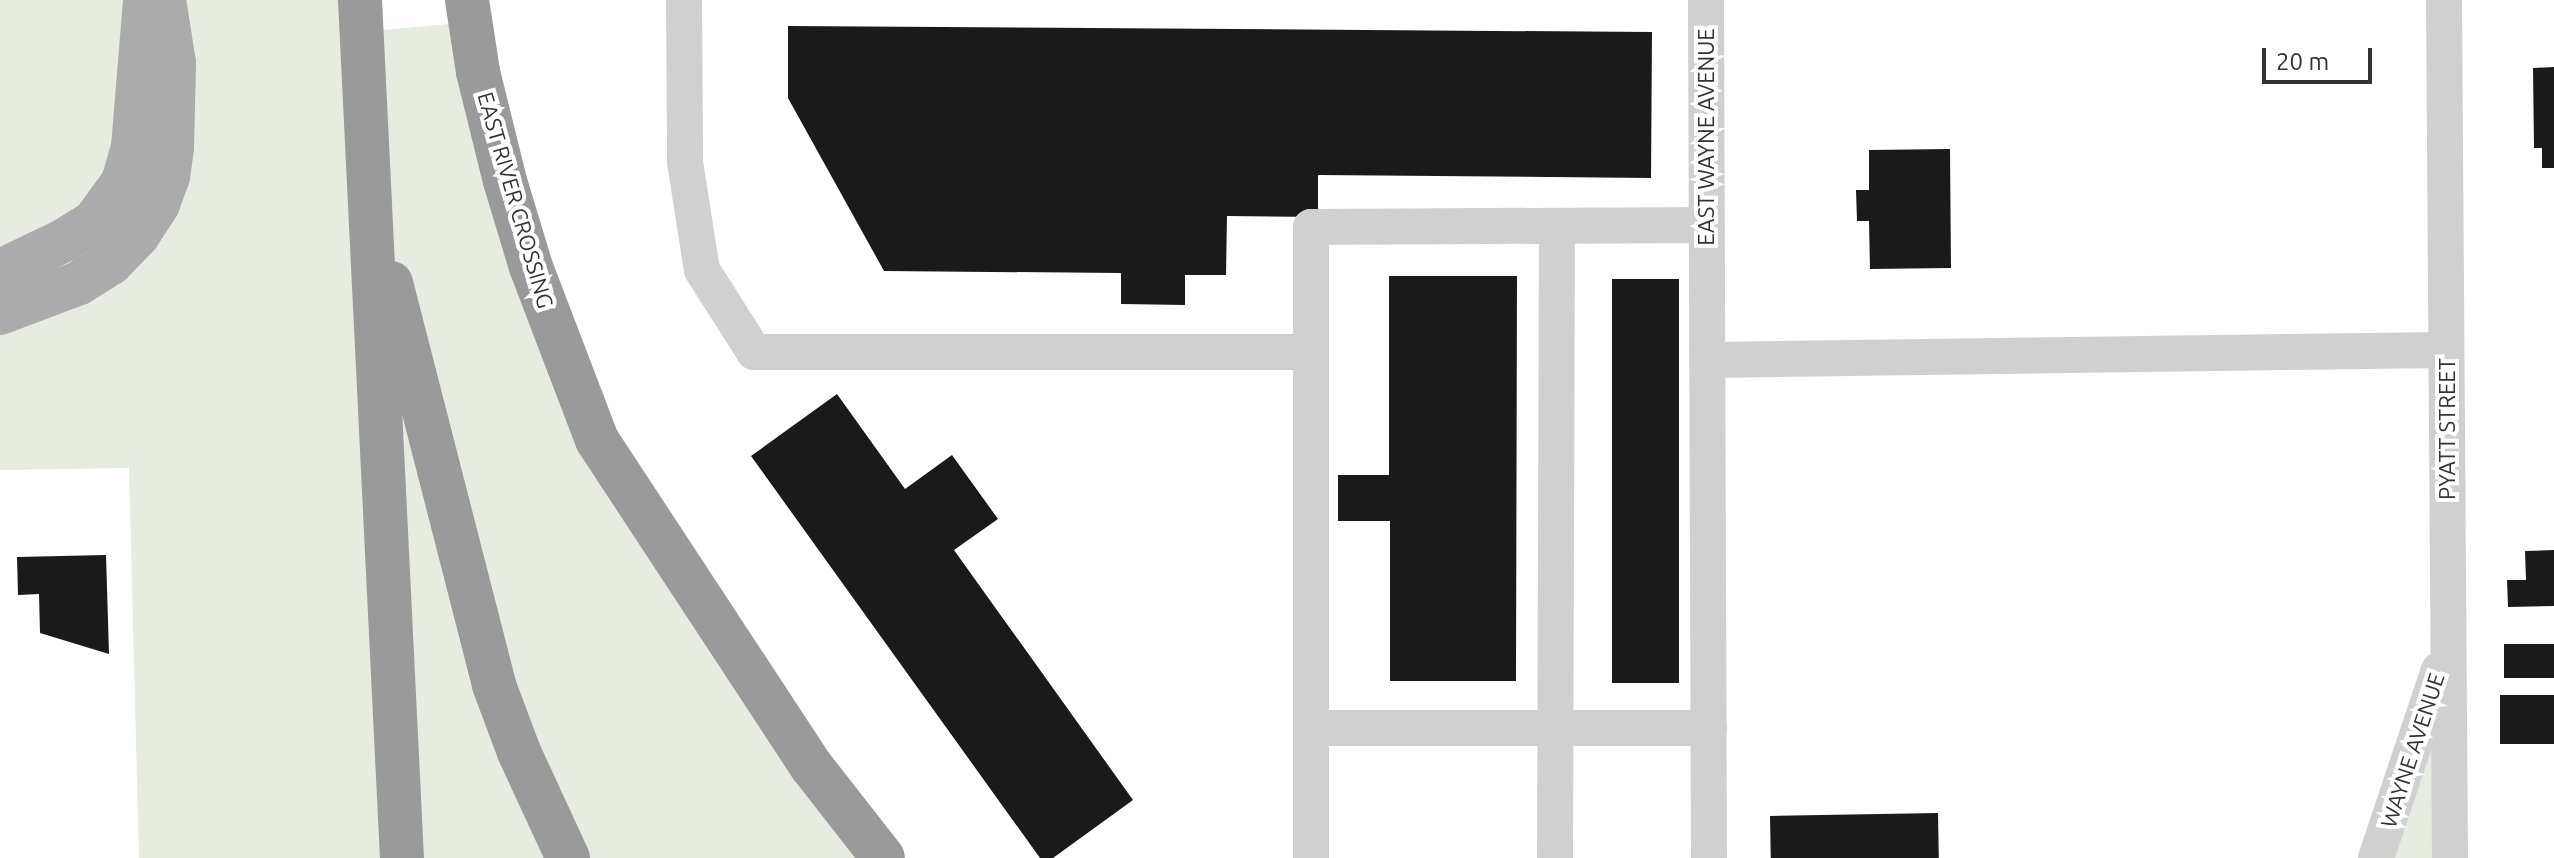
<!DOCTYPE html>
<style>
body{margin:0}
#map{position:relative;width:2554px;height:858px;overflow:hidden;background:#fff;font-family:Ubuntu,sans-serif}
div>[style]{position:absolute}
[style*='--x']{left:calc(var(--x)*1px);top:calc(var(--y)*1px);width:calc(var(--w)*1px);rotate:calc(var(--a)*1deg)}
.green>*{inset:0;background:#e6ecdf}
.building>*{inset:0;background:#1a1a1a;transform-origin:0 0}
.minor>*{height:36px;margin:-18px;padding:0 18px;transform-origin:18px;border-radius:18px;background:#d0d0d0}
.major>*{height:44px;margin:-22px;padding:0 22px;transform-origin:22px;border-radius:22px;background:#ababab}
.highway>*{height:44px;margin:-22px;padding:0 22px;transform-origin:22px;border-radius:22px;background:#9a9a9a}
span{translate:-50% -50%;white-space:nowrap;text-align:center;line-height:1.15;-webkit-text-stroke:8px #fff;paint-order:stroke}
.street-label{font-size:22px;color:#333}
.scale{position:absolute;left:2262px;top:48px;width:110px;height:36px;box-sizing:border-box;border:4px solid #333;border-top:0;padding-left:10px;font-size:24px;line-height:28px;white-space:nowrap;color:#333;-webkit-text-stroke:6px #fff;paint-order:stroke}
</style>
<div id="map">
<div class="green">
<div style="clip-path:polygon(0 0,145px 0,123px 182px,0 271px)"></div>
<div style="clip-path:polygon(164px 0,360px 0,362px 32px,470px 22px,597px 440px,883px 858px,139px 858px,129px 468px,0 470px,0 313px,79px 283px)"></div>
<div style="clip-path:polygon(2448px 642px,2450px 858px,2376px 858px)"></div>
</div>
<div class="building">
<div style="clip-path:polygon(788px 26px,1652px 32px,1651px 178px,1318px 175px,1318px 217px,1227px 216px,1226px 275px,1185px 275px,1185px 305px,1121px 304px,1121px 273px,884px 271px,788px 98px)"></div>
<div style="clip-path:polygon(2554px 67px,2554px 168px,2542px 168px,2542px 148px,2534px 148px,2533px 68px)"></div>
<div style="clip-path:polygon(1950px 149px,1951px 268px,1870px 269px,1869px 221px,1857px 221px,1856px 190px,1869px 190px,1869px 150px)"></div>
<div style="clip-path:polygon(1389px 276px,1517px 276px,1516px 681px,1390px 681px,1390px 521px,1338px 521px,1338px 475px,1389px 475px)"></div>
<div style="left:1612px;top:279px;width:67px;height:404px"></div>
<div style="clip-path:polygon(837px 394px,905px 489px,952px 455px,998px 519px,954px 550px,1133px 800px,1053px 858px,1040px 858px,751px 456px)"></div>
<div style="clip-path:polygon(2554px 550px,2554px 606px,2508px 607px,2507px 580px,2526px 580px,2525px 551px)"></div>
<div style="clip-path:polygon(106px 555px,109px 654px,40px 633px,39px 594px,18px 595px,17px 557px)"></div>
<div style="left:2554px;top:644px;width:34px;height:50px;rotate:90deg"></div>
<div style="left:2554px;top:695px;width:49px;height:54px;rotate:90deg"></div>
<div style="left:1938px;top:813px;width:45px;height:168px;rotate:89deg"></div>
</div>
<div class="minor">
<div style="--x:684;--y:0;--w:162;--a:89.6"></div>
<div style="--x:685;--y:162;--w:109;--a:81.1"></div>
<div style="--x:702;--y:270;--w:97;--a:57.6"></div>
<div style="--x:754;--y:352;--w:557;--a:0"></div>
<div style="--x:1311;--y:352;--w:376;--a:90"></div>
<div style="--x:1311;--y:728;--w:398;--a:0"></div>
<div style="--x:1706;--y:0;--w:858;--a:89.8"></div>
<div style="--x:2444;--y:0;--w:858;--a:89.6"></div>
<div style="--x:1311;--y:352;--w:125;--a:-90"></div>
<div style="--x:1311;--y:227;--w:396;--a:-0.3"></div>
<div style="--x:1707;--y:360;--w:739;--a:-0.78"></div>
<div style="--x:1311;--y:728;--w:130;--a:90"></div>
<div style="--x:1555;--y:858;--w:632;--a:-89.82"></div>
<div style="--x:2376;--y:858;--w:198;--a:-71.5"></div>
</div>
<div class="major">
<div style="--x:0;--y:271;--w:72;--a:-25.5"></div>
<div style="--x:65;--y:240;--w:34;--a:-32"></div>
<div style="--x:94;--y:222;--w:49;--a:-54.1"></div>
<div style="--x:123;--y:182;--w:36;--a:-74"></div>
<div style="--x:133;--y:147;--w:147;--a:-85.3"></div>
<div style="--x:0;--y:313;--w:85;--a:-20.8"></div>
<div style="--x:79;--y:283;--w:38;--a:-32"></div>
<div style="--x:111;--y:263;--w:39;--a:-46"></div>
<div style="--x:138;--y:235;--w:37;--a:-57"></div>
<div style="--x:158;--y:204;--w:29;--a:-70"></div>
<div style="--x:168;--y:177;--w:30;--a:-82"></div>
<div style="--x:172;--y:147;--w:84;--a:-88.6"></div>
<div style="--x:174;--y:63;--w:64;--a:-99"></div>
</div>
<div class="highway">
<div style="--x:360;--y:0;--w:859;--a:87.2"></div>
<div style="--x:467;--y:0;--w:73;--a:81.3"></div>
<div style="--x:478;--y:72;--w:112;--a:76.1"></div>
<div style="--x:505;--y:181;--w:90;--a:73.2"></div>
<div style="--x:531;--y:267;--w:185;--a:69.1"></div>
<div style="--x:597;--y:440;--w:391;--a:56.7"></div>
<div style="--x:812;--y:767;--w:115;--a:52"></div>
<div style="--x:391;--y:283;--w:415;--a:75.6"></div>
<div style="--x:494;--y:685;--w:72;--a:69.5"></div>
<div style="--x:519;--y:752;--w:117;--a:65.2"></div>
</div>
<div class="street-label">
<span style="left:1706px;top:137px;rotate:-90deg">EAST WAYNE AVENUE</span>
<span style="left:516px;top:200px;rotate:74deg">EAST RIVER CROSSING</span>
<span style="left:2447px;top:429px;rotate:-90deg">PYATT STREET</span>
<span style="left:2412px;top:750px;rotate:-72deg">WAYNE AVENUE</span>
</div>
<div class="scale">20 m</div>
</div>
